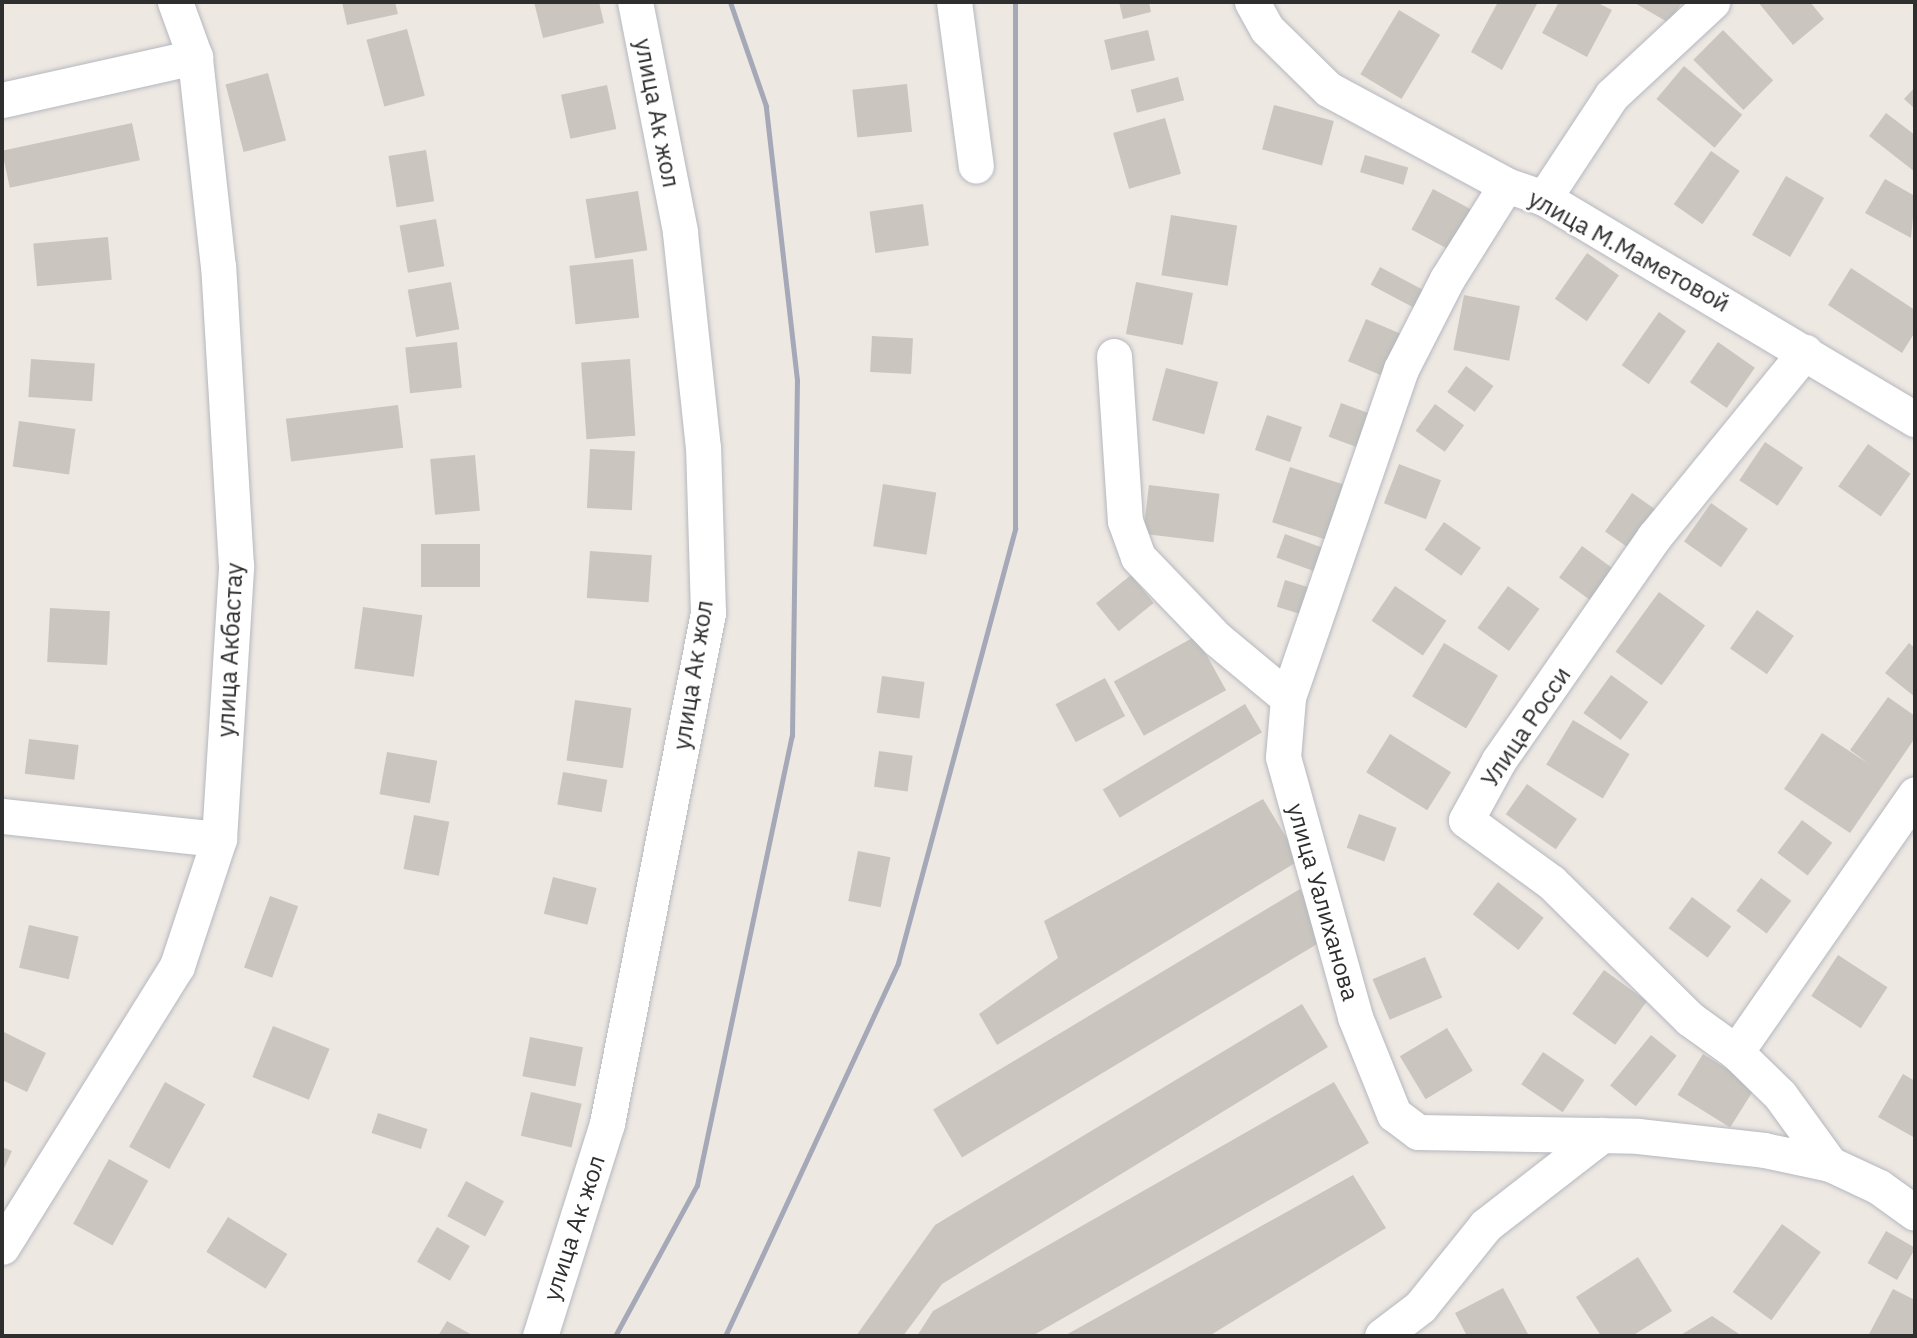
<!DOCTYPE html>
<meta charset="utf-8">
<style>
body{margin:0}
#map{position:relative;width:1917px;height:1338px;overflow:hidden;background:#eee8e2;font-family:"IBM Plex Sans",sans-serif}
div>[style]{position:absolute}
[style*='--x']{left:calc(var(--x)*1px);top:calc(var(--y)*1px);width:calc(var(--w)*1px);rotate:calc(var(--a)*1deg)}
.building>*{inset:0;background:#cac6bf;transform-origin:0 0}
.roads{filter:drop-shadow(0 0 2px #b5b8c0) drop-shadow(0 0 2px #b5b8c0)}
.minor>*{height:35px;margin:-17.5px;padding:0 17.5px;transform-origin:17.5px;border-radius:17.5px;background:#fff}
.rail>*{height:5px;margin:-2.5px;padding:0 2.5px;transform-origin:2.5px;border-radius:2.5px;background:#a4a8b7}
span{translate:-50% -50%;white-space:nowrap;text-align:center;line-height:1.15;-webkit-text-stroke:5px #fff;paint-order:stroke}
.street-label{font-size:24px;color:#2e2e2e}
.frame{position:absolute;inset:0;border:4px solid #2e2e2e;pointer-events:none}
</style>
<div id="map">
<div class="building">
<div style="clip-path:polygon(342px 2px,395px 2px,398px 14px,347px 25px)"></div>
<div style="clip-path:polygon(534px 2px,599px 2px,604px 23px,543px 38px)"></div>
<div style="clip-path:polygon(1119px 2px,1149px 2px,1151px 12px,1123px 19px)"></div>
<div style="clip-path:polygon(1498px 2px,1538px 2px,1502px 70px,1471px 52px)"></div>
<div style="clip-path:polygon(1559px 2px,1596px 2px,1612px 10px,1587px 57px,1542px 33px)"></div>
<div style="clip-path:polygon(1633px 2px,1682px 2px,1669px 23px)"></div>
<div style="clip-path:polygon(1758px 2px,1810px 2px,1824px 19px,1793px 45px)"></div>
<div style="left:1399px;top:10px;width:48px;height:75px;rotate:31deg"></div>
<div style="left:407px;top:29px;width:69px;height:42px;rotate:75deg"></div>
<div style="left:1148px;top:30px;width:31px;height:45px;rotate:77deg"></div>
<div style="left:1723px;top:30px;width:71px;height:42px;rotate:45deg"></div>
<div style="left:1684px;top:66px;width:76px;height:43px;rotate:40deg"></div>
<div style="left:268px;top:73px;width:70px;height:44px;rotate:75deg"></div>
<div style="left:1178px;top:77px;width:24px;height:49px;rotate:75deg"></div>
<div style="left:907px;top:84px;width:48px;height:55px;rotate:84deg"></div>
<div style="left:607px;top:85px;width:45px;height:47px;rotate:78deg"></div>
<div style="clip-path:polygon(1915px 87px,1915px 109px,1904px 99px)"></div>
<div style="left:1274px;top:105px;width:62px;height:46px;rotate:15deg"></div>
<div style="clip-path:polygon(1886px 113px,1915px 135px,1915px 172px,1869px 136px)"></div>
<div style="left:1165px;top:118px;width:58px;height:54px;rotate:74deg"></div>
<div style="left:132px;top:123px;width:38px;height:133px;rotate:78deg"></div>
<div style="left:426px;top:150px;width:52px;height:38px;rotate:81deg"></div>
<div style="left:1711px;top:151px;width:35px;height:65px;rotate:35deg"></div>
<div style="left:1365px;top:155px;width:45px;height:18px;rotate:16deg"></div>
<div style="left:1786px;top:176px;width:44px;height:68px;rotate:30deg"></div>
<div style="clip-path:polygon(1885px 179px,1915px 196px,1911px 238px,1865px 213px)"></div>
<div style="left:1433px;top:189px;width:53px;height:46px;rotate:28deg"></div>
<div style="left:638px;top:191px;width:60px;height:53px;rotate:81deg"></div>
<div style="left:923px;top:204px;width:42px;height:54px;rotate:82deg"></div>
<div style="left:1171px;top:215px;width:67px;height:61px;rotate:9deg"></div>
<div style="left:436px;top:219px;width:48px;height:37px;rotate:80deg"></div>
<div style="left:108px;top:237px;width:43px;height:75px;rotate:85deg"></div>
<div style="left:1587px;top:253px;width:39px;height:56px;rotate:35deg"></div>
<div style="left:633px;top:259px;width:59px;height:64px;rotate:84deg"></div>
<div style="left:1380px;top:267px;width:58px;height:20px;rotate:28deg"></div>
<div style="clip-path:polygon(1851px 268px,1915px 310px,1915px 332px,1902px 353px,1828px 305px)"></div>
<div style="left:451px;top:282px;width:48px;height:44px;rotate:80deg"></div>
<div style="left:1136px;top:282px;width:58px;height:53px;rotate:11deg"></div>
<div style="left:1464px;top:295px;width:57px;height:56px;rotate:11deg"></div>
<div style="left:1659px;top:312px;width:33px;height:65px;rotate:35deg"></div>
<div style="left:1366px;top:319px;width:48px;height:46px;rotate:23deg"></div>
<div style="left:872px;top:336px;width:41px;height:36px;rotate:3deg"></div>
<div style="left:457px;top:342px;width:46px;height:52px;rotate:84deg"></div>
<div style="left:1718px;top:342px;width:45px;height:49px;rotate:35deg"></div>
<div style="left:31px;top:359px;width:64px;height:38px;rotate:4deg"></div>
<div style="left:630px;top:359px;width:77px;height:49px;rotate:86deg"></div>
<div style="left:1466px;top:366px;width:34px;height:32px;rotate:36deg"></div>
<div style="left:1166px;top:368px;width:54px;height:54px;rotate:15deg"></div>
<div style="left:1341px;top:403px;width:37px;height:36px;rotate:20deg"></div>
<div style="left:1435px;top:404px;width:36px;height:33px;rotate:36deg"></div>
<div style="left:398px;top:405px;width:43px;height:113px;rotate:83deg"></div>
<div style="left:1267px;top:415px;width:37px;height:37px;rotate:19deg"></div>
<div style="left:19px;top:421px;width:57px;height:46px;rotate:8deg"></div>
<div style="left:1765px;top:442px;width:46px;height:46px;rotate:34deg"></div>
<div style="left:1868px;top:444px;width:52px;height:52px;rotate:35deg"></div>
<div style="left:590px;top:449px;width:45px;height:59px;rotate:3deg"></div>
<div style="left:475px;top:455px;width:56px;height:45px;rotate:85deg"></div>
<div style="left:1399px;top:464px;width:45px;height:42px;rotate:21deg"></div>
<div style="left:1290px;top:467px;width:66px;height:58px;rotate:18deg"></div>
<div style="left:883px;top:484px;width:54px;height:63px;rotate:9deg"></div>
<div style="left:1149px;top:485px;width:71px;height:49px;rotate:7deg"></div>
<div style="left:1632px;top:493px;width:35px;height:47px;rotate:35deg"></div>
<div style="left:1711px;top:503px;width:45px;height:47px;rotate:35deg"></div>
<div style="left:1444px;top:522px;width:45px;height:34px;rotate:35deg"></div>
<div style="left:1285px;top:534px;width:51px;height:25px;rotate:20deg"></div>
<div style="left:421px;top:544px;width:59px;height:43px"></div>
<div style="left:1582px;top:546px;width:54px;height:39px;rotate:36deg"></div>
<div style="left:590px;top:551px;width:62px;height:47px;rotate:4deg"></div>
<div style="left:1131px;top:575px;width:36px;height:45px;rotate:51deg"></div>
<div style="left:1285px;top:580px;width:27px;height:28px;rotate:17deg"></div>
<div style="left:1395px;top:586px;width:62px;height:42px;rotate:34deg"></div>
<div style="left:1508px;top:586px;width:39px;height:52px;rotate:36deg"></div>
<div style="left:1659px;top:592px;width:57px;height:74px;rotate:36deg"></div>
<div style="left:363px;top:607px;width:60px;height:62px;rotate:8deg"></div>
<div style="left:50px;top:608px;width:60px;height:54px;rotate:3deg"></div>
<div style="left:1757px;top:610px;width:45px;height:47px;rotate:35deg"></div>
<div style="left:1196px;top:636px;width:62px;height:94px;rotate:61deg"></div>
<div style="left:1444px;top:643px;width:63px;height:62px;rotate:31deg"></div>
<div style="clip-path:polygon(1909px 643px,1915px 648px,1915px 697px,1885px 673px)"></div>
<div style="left:1611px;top:675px;width:46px;height:47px;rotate:36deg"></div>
<div style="left:882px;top:676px;width:43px;height:37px;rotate:8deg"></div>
<div style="left:1105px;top:678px;width:43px;height:56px;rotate:62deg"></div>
<div style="clip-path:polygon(1888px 697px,1915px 716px,1915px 738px,1850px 833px,1784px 789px,1822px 733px,1869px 764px,1850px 750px)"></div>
<div style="left:575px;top:700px;width:57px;height:61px;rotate:8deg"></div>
<div style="left:1245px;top:704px;width:33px;height:166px;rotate:59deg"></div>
<div style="left:1573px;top:720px;width:66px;height:52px;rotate:31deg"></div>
<div style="left:1390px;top:734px;width:72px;height:45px;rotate:32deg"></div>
<div style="left:29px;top:739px;width:50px;height:35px;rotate:7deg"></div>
<div style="left:879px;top:751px;width:34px;height:36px;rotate:8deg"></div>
<div style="left:387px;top:752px;width:51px;height:43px;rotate:10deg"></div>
<div style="left:563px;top:772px;width:45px;height:33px;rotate:10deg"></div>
<div style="left:1527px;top:784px;width:61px;height:37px;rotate:35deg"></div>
<div style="clip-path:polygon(1263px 799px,1300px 860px,997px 1045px,979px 1014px,1058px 958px,1044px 921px)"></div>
<div style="left:1359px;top:814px;width:40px;height:36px;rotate:20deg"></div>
<div style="left:414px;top:815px;width:36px;height:55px;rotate:11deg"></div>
<div style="left:1802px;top:820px;width:38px;height:41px;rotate:37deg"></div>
<div style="left:858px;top:851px;width:33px;height:51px;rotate:11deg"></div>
<div style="left:553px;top:877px;width:45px;height:38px;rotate:14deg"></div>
<div style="left:1761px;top:878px;width:38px;height:41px;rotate:37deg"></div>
<div style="left:1498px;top:882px;width:58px;height:41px;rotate:38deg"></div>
<div style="left:1300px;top:889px;width:56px;height:428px;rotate:59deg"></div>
<div style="left:270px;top:896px;width:30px;height:76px;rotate:20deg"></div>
<div style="left:1692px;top:897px;width:49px;height:39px;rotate:37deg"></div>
<div style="left:29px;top:925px;width:51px;height:44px;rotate:13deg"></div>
<div style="left:1838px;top:955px;width:59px;height:49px;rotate:33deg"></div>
<div style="left:1425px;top:957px;width:44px;height:57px;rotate:67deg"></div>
<div style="left:1604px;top:970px;width:53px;height:54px;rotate:36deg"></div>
<div style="clip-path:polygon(1302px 1004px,1328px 1047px,942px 1284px,903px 1336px,856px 1336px,935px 1225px)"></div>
<div style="left:273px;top:1026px;width:61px;height:55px;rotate:22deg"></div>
<div style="left:1447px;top:1028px;width:50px;height:55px;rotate:59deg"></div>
<div style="clip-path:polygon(2px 1031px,46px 1053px,27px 1092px,2px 1080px)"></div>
<div style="left:1651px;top:1035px;width:33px;height:65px;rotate:39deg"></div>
<div style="left:530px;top:1037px;width:54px;height:40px;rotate:11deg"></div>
<div style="left:1543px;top:1052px;width:50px;height:39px;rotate:34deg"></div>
<div style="left:1703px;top:1054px;width:62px;height:48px;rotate:32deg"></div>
<div style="clip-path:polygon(1903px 1074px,1915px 1081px,1915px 1138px,1878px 1117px)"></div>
<div style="left:165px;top:1082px;width:46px;height:74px;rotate:29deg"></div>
<div style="clip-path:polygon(1334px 1082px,1369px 1143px,1032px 1336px,917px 1336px,933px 1311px)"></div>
<div style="left:531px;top:1092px;width:52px;height:45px;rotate:13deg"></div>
<div style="left:378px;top:1113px;width:52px;height:21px;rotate:18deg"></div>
<div style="clip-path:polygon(2px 1147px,12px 1151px,2px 1173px)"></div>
<div style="left:109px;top:1159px;width:45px;height:74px;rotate:29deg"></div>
<div style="clip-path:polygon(1353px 1175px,1386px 1228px,1209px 1336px,1064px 1336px)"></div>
<div style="left:466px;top:1181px;width:43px;height:40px;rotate:28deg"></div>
<div style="left:228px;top:1217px;width:70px;height:41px;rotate:32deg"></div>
<div style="left:1782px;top:1224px;width:48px;height:84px;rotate:36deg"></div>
<div style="left:437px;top:1227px;width:38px;height:40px;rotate:30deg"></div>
<div style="left:1886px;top:1231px;width:34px;height:37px;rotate:30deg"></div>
<div style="clip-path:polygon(1638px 1257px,1672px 1311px,1632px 1336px,1601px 1336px,1576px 1297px)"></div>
<div style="clip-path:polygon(1503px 1288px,1529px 1336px,1467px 1336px,1455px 1313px)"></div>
<div style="clip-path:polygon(1893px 1289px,1915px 1300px,1915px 1336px,1868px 1336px)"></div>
<div style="clip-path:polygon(1712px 1316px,1742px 1336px,1679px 1336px)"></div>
<div style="clip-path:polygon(447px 1321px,474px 1336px,438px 1336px)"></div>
</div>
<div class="roads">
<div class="minor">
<div style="--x:954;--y:2;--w:165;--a:82.4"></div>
<div style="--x:1252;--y:2;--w:31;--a:61"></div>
<div style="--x:1267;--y:29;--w:86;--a:44.5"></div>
<div style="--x:1328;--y:89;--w:202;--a:28.3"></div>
<div style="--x:1506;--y:185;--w:40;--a:18.9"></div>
<div style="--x:1544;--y:198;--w:432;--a:30.8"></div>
<div style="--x:2;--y:100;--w:198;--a:-12.6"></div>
<div style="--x:1506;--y:185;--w:111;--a:122.1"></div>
<div style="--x:1447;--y:279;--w:101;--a:117.1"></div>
<div style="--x:1401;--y:369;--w:348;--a:109"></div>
<div style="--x:1288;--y:698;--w:59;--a:94.8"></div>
<div style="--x:1283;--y:757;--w:270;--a:74.5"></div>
<div style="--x:1355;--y:1017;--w:105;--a:68.1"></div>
<div style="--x:1394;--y:1114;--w:30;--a:37"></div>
<div style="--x:1418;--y:1132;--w:220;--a:1"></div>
<div style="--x:1638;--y:1136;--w:127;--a:6.3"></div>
<div style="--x:1764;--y:1150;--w:67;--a:12"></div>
<div style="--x:1830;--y:1164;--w:54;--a:25.1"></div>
<div style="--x:1879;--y:1187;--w:44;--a:35.8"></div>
<div style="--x:1544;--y:198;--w:123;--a:-56.6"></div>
<div style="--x:1612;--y:95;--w:137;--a:-42.9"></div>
<div style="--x:1114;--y:356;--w:165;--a:86.2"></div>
<div style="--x:1125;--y:521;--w:38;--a:70"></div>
<div style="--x:1138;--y:557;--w:114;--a:46.1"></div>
<div style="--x:1217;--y:639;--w:92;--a:39.7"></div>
<div style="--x:2;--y:816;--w:218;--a:6.1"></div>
<div style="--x:1736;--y:1052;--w:57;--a:-144.3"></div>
<div style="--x:1690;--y:1019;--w:195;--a:-135.4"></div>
<div style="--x:1551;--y:882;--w:105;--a:-143.9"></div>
<div style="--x:1466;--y:820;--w:68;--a:-61.2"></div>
<div style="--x:1499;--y:760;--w:272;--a:-55.2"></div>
<div style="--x:1654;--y:537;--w:239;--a:-50.8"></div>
<div style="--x:1830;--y:1164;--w:85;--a:-125.9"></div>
<div style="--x:1780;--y:1095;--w:62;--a:-135.7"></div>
<div style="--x:1736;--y:1052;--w:314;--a:-55.2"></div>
<div style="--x:2;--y:1247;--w:331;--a:-58.1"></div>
<div style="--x:177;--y:966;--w:134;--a:-71.7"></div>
<div style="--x:219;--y:839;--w:274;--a:-86.4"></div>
<div style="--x:236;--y:566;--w:300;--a:-93.4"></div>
<div style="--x:218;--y:267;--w:211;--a:-96.3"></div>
<div style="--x:195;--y:57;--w:59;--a:-110"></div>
<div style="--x:540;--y:1336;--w:223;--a:-72.5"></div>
<div style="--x:607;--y:1123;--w:520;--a:-78.8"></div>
<div style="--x:708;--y:613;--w:165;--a:-91.7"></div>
<div style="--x:703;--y:448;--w:218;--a:-96.1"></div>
<div style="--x:680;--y:231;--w:233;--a:-101.1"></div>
<div style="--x:1382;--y:1336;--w:48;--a:-37.3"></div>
<div style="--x:1420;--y:1307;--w:105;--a:-51.2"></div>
<div style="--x:1486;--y:1225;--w:147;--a:-37.8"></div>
</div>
</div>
<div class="rail">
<div style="--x:615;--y:1336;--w:172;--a:-61.5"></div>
<div style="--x:697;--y:1185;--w:459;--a:-78.1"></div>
<div style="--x:792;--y:736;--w:356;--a:-89.2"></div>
<div style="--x:797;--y:380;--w:276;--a:-96.5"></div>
<div style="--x:766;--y:106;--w:110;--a:-109.1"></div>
<div style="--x:725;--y:1336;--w:411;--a:-65.1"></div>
<div style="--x:898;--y:963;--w:450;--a:-74.9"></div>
<div style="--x:1015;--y:528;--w:526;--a:-90"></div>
</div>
<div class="street-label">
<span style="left:657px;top:113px;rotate:79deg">улица Ак жол</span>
<span style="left:1629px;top:251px;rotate:29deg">улица М.Маметовой</span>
<span style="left:230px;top:650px;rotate:-87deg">улица Акбастау</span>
<span style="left:693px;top:675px;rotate:-81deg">улица Ак жол</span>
<span style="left:1526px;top:727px;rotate:-56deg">Улица Росси</span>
<span style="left:1323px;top:902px;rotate:74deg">улица Уалиханова</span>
<span style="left:574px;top:1228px;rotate:-72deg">улица Ак жол</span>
</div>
<div class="frame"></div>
</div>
